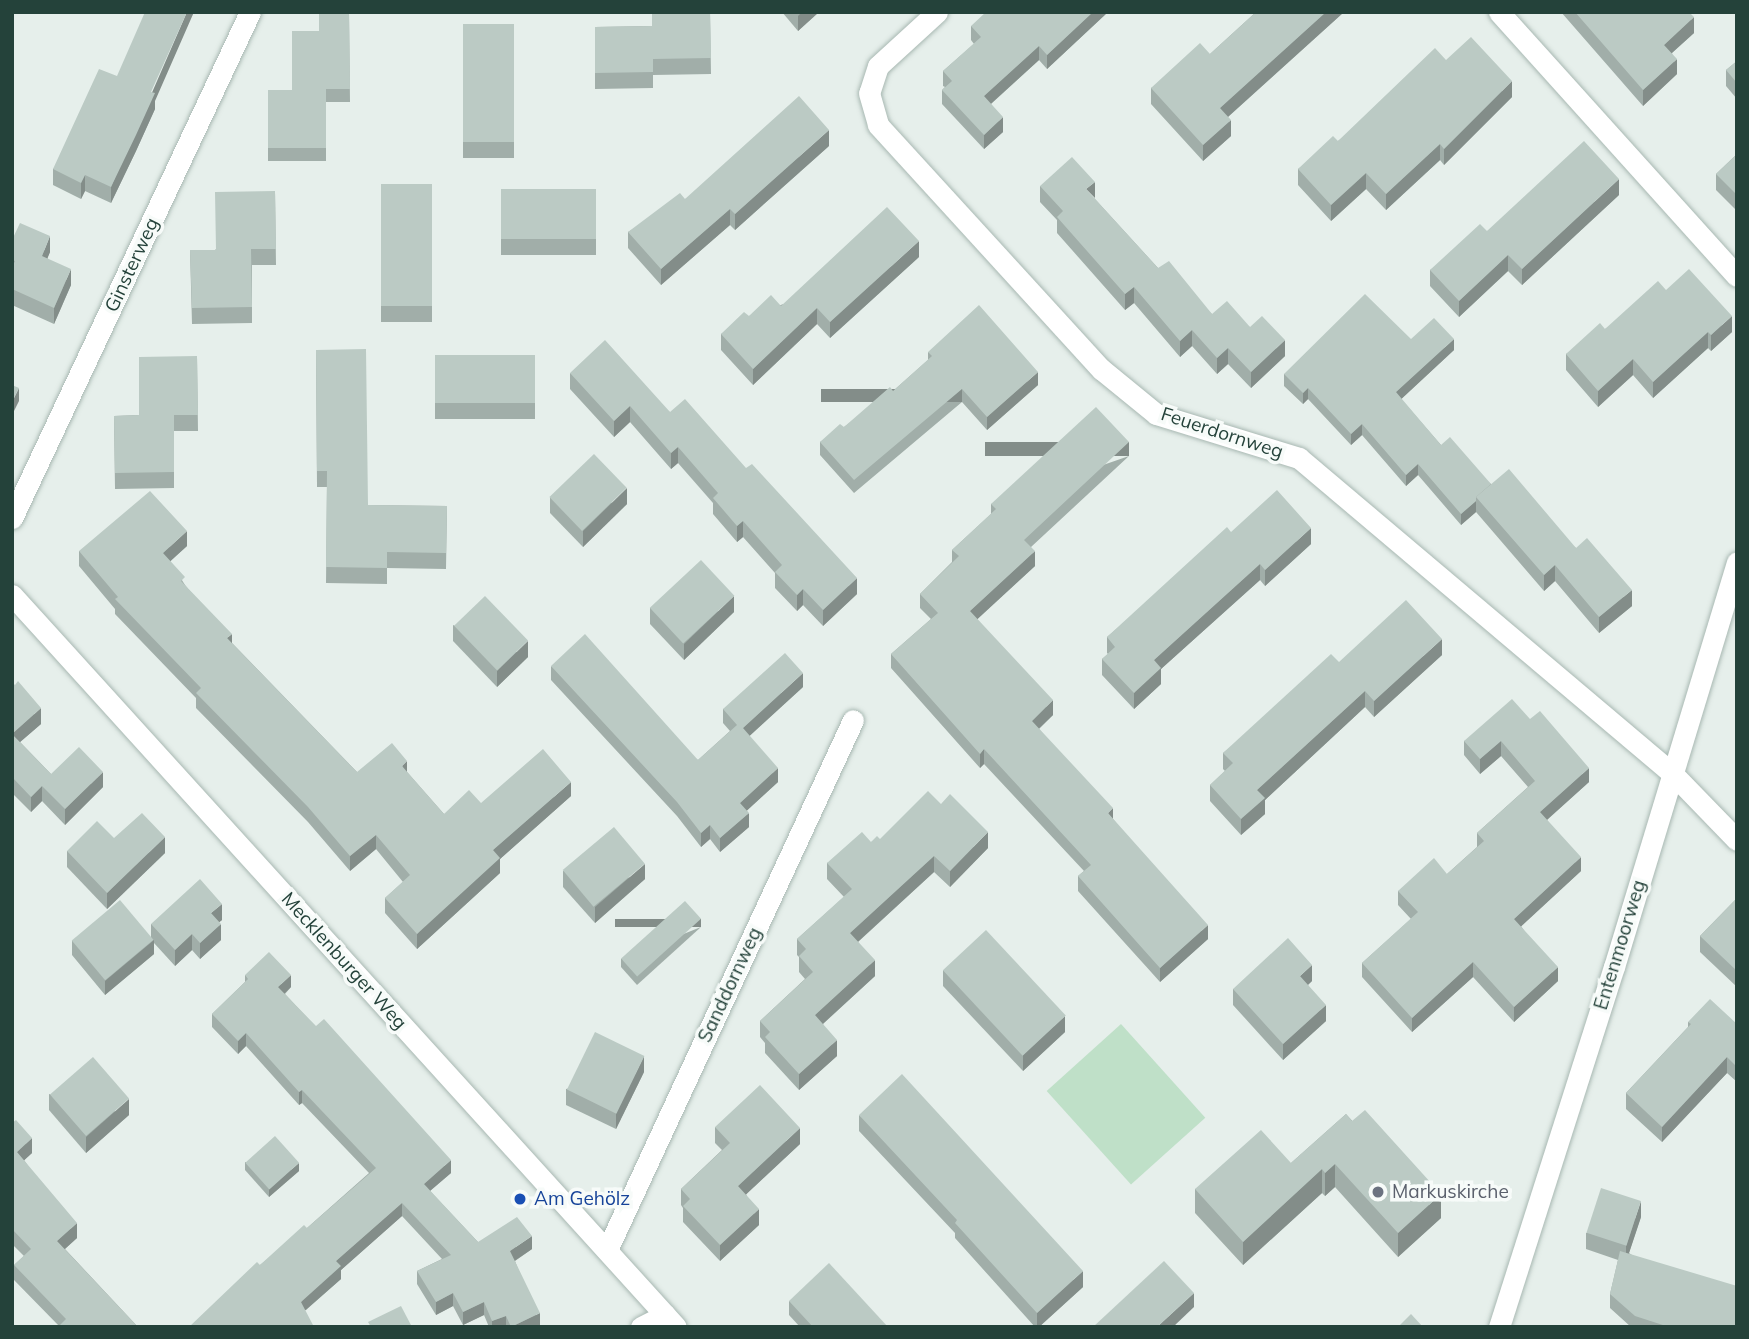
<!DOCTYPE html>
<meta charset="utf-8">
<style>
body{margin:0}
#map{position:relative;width:1749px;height:1339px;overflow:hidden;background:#e6efeb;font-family:Mulish,sans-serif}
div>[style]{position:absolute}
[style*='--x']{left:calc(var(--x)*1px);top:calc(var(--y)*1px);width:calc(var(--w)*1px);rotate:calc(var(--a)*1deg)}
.green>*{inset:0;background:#bfe0c8;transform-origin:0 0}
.roads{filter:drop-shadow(0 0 2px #a8b8b2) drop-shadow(0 0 2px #a8b8b2)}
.street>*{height:21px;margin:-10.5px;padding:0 10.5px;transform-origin:10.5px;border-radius:10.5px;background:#fff}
.secondary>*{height:21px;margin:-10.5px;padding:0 10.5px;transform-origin:10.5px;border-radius:10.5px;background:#fff}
.wall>*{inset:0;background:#a1aea9;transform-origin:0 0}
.shaded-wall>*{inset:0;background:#838d89;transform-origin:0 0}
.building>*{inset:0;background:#bbcac4;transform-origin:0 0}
.dots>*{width:19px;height:19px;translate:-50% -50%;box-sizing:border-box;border:4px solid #f7fbf9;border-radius:50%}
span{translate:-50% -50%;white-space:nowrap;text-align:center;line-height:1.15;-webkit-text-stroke:7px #f7fbf9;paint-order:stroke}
.street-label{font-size:19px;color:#24423a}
.worship-label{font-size:19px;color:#5b616d}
.left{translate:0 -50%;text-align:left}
.transit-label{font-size:19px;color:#164399}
.frame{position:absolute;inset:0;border:14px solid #24423a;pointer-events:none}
</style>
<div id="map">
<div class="green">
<div style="left:1121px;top:1024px;width:126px;height:100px;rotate:48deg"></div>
</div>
<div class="roads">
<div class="street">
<div style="--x:937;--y:12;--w:80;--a:137.5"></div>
<div style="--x:878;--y:66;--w:28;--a:108"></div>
<div style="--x:869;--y:93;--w:33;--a:74"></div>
<div style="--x:878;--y:125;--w:331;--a:47.6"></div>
<div style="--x:1101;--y:369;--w:71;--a:39.3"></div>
<div style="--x:1156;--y:414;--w:150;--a:17.1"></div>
<div style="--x:1299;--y:458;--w:488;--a:40.2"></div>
<div style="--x:1672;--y:773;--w:93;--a:45.9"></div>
<div style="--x:1499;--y:12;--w:355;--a:48"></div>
<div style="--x:12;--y:518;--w:559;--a:-64.81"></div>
<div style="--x:607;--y:1250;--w:584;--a:-65.1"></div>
<div style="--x:641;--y:1327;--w:27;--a:-27"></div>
<div style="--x:1499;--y:1327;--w:378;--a:-72.3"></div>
<div style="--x:1614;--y:967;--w:423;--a:-73.1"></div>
</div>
<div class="secondary">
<div style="--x:12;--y:595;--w:988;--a:47.79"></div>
</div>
</div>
<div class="wall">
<div style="clip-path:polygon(349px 12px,350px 102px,326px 102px,326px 161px,268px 161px,268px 90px,292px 90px,319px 31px)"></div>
<div style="clip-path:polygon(710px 12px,711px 74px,653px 75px,653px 88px,595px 89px,595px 27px,652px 26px)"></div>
<div style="clip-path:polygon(782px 12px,819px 12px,798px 31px)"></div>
<div style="clip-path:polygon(1108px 12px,1047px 69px,1039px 60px,991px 104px,1003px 132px,984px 149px,942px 104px,942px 90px,945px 87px,943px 86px,943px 71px,974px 44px,971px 40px,971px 26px)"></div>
<div style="clip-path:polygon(1256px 12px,1344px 12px,1228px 117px,1231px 136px,1203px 161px,1151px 104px,1151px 88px,1210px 54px)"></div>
<div style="clip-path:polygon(1561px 12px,1689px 12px,1694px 33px,1672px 53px,1677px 74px,1643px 106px)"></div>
<div style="left:463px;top:24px;width:51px;height:134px"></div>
<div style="clip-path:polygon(1446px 60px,1512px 97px,1444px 165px,1440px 160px,1386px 210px,1366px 189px,1331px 221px,1298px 185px,1298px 169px,1338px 141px)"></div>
<div style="clip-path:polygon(1737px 61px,1737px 99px,1726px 86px,1726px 70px)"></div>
<div style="clip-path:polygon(155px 101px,155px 109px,136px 151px,111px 203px,85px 191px,81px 199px,53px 185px,53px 169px)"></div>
<div style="clip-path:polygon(829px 146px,735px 230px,730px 225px,661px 285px,628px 248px,628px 232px,685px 199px)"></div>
<div style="clip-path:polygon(1737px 154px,1737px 211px,1716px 190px,1716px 174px)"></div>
<div style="left:381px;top:184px;width:51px;height:138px"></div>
<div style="clip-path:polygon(1040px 186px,1094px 198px,1158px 268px,1212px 314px,1250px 327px,1285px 356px,1251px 388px,1228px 364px,1217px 374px,1192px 346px,1180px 357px,1134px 303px,1125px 310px,1057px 233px,1057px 220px,1040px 202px)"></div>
<div style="left:501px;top:189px;width:95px;height:66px"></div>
<div style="clip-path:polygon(275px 191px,276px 265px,252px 265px,252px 323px,192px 324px,190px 250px,215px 250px)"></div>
<div style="clip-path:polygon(1619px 195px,1522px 285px,1508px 271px,1459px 317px,1430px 286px,1430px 270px,1487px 231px)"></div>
<div style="clip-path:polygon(12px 240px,50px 252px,47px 258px,71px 285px,54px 324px,12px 305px)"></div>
<div style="clip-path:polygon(919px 257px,830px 338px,817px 324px,753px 385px,721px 350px,721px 334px,749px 316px)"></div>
<div style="clip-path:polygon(1666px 290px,1732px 332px,1711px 351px,1708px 348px,1653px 398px,1633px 375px,1598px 407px,1566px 370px,1566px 354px)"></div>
<div style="clip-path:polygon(1411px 339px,1454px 350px,1401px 399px,1441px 445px,1491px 484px,1576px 548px,1632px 606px,1599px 633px,1555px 581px,1544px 591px,1476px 512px,1461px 525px,1418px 475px,1406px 486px,1362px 435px,1351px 445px,1308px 399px,1303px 404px,1284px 386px,1284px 374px)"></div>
<div style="clip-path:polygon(316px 350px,368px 505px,447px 506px,446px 569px,387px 568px,387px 584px,326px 583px,327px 487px,317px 487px)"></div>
<div style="clip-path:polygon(928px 352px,1038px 385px,987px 430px,962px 402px,854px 493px,820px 455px,820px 442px,844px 427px,893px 391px,928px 360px)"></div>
<div style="left:435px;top:355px;width:100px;height:64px"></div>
<div style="clip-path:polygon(197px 356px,198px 431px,174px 431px,174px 488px,115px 489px,114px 416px,139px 415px)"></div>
<div style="clip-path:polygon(570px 373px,670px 412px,857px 594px,823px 626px,803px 605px,797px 611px,775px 588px,775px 573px,743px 537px,737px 542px,713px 514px,713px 503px,678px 463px,671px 469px,630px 422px,614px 437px,570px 389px)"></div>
<div style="clip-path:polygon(1129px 456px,1031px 547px,1035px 566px,977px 619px,1053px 715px,1039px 729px,1113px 819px,1208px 939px,1160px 982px,1078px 891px,1078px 876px,1084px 871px,984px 764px,980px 768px,891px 668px,891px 654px,931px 619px,920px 608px,920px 594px,952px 562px,952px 550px,991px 514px,991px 504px)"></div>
<div style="clip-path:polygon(550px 497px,627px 504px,583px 547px,550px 513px)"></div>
<div style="clip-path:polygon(1231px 532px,1311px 544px,1265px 586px,1260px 580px,1161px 669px,1161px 684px,1134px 709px,1102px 675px,1102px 659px,1108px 654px,1107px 653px,1107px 637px)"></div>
<div style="clip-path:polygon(187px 546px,170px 561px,185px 585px,232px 643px,357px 772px,407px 772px,444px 814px,481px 803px,571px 796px,500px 859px,500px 873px,417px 949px,385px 913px,385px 898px,403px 882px,376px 849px,350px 871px,308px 822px,196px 708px,196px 698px,115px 614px,115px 609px,79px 566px,79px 551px)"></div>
<div style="clip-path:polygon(650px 608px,734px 612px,684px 660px,650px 624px)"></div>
<div style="clip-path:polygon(453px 625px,528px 657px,497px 687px,453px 641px)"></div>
<div style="clip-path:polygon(1442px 655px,1374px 717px,1365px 707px,1265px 800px,1265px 814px,1241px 835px,1210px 801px,1210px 785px,1225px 771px,1223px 769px,1223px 753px,1339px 662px)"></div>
<div style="clip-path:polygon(551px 666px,698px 760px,730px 731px,723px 723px,723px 709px,803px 687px,749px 736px,778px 782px,747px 810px,749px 827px,720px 852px,710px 839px,701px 847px,677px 816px,551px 680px)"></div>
<div style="clip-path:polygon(12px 682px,41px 724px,20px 742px,51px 774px,103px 787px,65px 825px,42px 801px,31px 812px,12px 793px)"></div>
<div style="clip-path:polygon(1530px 719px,1589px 782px,1547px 820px,1581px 871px,1521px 926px,1558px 981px,1514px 1022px,1473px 977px,1412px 1032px,1362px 977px,1362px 963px,1411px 919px,1398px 905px,1398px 891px,1447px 874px,1477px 847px,1477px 833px,1528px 787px,1501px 756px,1480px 774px,1464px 755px,1464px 741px)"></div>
<div style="clip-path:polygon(880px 839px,988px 848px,950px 887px,934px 872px,858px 942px,875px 976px,823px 1024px,837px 1056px,799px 1090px,765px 1053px,765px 1043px,760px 1037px,760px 1021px,805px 979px,799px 972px,799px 957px,797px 955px,797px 939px,844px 897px,827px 879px,827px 863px,871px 842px)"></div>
<div style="clip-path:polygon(67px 851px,165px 853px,107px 909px,67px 867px)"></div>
<div style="clip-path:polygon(563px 871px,645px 879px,595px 923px,563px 887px)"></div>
<div style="clip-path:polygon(1737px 898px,1737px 987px,1700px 952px,1700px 936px)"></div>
<div style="clip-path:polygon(222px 920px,219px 922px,221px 940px,200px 959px,192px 950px,175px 966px,154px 943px,154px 954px,105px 995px,72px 955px,72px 941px,151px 937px,151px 924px)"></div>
<div style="clip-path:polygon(701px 927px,637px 985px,621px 967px,621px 959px)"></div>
<div style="clip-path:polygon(943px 970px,1065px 1032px,1023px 1071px,943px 986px)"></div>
<div style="clip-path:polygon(245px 975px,291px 987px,285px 994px,451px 1173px,430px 1191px,478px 1242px,532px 1249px,515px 1261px,540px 1326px,489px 1327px,484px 1315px,463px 1325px,453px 1306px,436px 1315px,417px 1284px,417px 1271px,442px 1259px,402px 1216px,341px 1270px,341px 1279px,306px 1310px,260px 1265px,307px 1228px,369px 1173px,302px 1103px,299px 1105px,246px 1046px,238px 1054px,212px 1027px,212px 1014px,245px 982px)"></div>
<div style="clip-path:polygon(1312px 981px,1308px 985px,1326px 1021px,1283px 1060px,1233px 1005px,1233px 989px)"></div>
<div style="clip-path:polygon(1688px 1022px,1737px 1024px,1737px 1082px,1727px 1073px,1662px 1142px,1626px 1109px,1626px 1093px,1688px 1027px)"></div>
<div style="clip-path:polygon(644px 1072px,616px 1129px,566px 1105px,566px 1089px)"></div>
<div style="clip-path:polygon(49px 1094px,129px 1115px,86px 1153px,49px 1110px)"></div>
<div style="clip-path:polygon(1346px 1114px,1441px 1218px,1398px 1257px,1335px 1187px,1325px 1196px,1322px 1193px,1243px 1265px,1195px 1213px,1195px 1189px,1291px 1163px)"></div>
<div style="clip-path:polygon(859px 1115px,1083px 1287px,1039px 1327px,1035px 1327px,955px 1238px,955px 1233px,859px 1131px)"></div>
<div style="clip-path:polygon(12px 1123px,32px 1153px,24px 1160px,77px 1238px,65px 1249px,138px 1327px,59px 1326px,14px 1280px,14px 1265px,24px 1256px,12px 1244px)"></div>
<div style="clip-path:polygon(715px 1127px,800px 1144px,746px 1194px,759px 1225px,720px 1261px,683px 1222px,683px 1208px,681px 1205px,681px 1189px,722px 1150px,715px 1143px)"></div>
<div style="clip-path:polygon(245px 1162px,299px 1171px,269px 1197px,245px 1170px)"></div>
<div style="clip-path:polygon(1641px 1217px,1629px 1253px,1737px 1327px,1631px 1327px,1610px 1308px,1610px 1294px,1618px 1260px,1586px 1249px,1586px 1233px)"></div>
<div style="clip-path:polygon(789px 1301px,888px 1327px,800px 1327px,789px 1315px)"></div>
</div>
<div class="shaded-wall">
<div style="clip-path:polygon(187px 12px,194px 12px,155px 101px,155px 109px,136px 151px,111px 203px,111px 187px)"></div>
<div style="clip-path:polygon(802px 12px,819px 12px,798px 31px,798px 16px)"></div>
<div style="clip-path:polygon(1093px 12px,1108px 12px,1047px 69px,1047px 55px)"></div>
<div style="clip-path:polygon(1326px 12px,1344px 12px,1220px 124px,1220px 108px)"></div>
<div style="clip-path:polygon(1694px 17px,1694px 33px,1664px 60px,1664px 45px)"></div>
<div style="clip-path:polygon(1039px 46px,1039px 60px,984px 110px,984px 96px)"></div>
<div style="clip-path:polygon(1677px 59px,1677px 74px,1643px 106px,1643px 90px)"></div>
<div style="clip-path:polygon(1512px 81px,1512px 97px,1444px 165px,1444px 149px)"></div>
<div style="clip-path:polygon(1003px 117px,1003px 132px,984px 149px,984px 135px)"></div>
<div style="clip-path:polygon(1231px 120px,1231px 136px,1203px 161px,1203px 145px)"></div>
<div style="clip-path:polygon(829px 130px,829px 146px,735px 230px,735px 214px)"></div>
<div style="clip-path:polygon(1440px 144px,1440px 160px,1386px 210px,1386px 194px)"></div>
<div style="clip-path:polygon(1366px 173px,1366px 189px,1331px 221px,1331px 205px)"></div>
<div style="clip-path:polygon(85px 175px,85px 191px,81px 199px,81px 183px)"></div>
<div style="clip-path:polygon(1619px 179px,1619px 195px,1522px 285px,1522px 269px)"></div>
<div style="clip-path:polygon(1095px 182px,1095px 198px,1086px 189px)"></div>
<div style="clip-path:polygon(730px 209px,730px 225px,661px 285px,661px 269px)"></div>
<div style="clip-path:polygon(50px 236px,50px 252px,42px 272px,42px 256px)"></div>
<div style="clip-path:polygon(919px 241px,919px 257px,830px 338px,830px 322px)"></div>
<div style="clip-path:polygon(1508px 255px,1508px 271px,1459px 317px,1459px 301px)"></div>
<div style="clip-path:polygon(71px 269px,71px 285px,54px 324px,54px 308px)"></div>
<div style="clip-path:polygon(1134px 287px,1134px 303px,1125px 310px,1125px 294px)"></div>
<div style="clip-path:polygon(817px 308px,817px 324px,753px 385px,753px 369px)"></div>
<div style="clip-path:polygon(1732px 316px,1732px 332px,1711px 351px,1711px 335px)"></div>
<div style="clip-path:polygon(1192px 330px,1192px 346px,1180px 357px,1180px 341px)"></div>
<div style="clip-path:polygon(1708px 332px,1708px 348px,1653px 398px,1653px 382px)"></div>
<div style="clip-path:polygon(1454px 339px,1454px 350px,1396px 404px,1396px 392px)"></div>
<div style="clip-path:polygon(1285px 340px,1285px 356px,1251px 388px,1251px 372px)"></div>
<div style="clip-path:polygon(1228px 348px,1228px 364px,1217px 374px,1217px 358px)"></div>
<div style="clip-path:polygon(1633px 359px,1633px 375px,1598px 407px,1598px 391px)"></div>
<div style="clip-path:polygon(1038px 372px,1038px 385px,987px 430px,987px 417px)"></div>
<div style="clip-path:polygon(19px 388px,19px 401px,12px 415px,12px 402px)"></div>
<div style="clip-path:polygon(1308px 388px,1308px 399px,1303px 404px,1303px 393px)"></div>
<div style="left:962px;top:389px;width:13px;height:141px;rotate:90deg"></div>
<div style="clip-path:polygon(630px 406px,630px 422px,614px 437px,614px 421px)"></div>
<div style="clip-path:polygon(1362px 424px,1362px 435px,1351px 445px,1351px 434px)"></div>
<div style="left:1129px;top:442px;width:14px;height:144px;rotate:90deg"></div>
<div style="clip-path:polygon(678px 447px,678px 463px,671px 469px,671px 453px)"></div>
<div style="clip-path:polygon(1418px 464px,1418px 475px,1406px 486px,1406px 475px)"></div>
<div style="clip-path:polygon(627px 488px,627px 504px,583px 547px,583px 531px)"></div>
<div style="clip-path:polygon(1476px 501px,1476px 512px,1461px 525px,1461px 514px)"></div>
<div style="clip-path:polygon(743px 521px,743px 537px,737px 542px,737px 526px)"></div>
<div style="clip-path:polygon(1311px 528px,1311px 544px,1265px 586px,1265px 570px)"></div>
<div style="clip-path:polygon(187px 531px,187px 546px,163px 568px,163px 553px)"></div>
<div style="clip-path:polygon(1035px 551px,1035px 566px,970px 626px,970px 611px)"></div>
<div style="clip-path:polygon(1260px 564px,1260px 580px,1161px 669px,1161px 684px,1134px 709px,1134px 693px,1154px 660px)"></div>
<div style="clip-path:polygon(1555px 565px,1555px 581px,1544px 591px,1544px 575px)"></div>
<div style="clip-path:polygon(857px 578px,857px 594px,823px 626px,823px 610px)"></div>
<div style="clip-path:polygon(803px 589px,803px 605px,797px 611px,797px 595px)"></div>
<div style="clip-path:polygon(1632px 590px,1632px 606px,1599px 633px,1599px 617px)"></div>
<div style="clip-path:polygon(734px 596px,734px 612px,684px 660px,684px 644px)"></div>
<div style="clip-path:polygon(232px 634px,232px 648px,227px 638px)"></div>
<div style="clip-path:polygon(1442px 639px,1442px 655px,1374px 717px,1374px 701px)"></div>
<div style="clip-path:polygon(528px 641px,528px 657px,497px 687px,497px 671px)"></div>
<div style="clip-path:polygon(803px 673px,803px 687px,743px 742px,743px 728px)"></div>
<div style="clip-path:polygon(1365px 691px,1365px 707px,1265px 800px,1265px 814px,1241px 835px,1241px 819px,1257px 790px)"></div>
<div style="clip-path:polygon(1053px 700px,1053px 715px,1032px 735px,1032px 721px)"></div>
<div style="clip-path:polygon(41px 708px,41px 724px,12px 749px,12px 734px)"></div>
<div style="clip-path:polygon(1501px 741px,1501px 756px,1480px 774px,1480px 759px)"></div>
<div style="clip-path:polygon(984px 749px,984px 764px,980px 768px,980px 754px)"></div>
<div style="clip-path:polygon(407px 761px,407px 776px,402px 766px)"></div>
<div style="clip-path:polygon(778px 768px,778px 782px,740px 817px,740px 803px)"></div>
<div style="clip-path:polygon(1589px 768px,1589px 782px,1540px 826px,1540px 812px)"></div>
<div style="clip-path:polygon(103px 772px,103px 787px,65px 825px,65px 809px)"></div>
<div style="clip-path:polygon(571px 782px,571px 796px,500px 859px,500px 873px,417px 949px,417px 934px,493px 850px)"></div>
<div style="clip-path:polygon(42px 786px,42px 801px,31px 812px,31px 797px)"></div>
<div style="clip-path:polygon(1113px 808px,1113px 823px,1108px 813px)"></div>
<div style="clip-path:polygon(749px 813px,749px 827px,720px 852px,720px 838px)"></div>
<div style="clip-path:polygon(710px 825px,710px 839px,701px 847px,701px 833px)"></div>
<div style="clip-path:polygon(988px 832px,988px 848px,950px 887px,950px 871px)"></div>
<div style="clip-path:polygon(376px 835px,376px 849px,350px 871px,350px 856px)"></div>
<div style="clip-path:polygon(165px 837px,165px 853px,107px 909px,107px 893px)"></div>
<div style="clip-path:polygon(934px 856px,934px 872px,850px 949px,850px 933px)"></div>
<div style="clip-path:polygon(1581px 857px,1581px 871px,1514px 933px,1514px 919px)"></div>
<div style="clip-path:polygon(645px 864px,645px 879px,595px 923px,595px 907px)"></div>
<div style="clip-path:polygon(222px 904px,222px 920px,211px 929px,211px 913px)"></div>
<div style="left:701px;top:919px;width:8px;height:86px;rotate:90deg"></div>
<div style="clip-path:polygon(221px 924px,221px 940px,200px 959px,200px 943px)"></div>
<div style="clip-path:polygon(1208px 925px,1208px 939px,1160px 982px,1160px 968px)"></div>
<div style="clip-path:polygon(192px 934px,192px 950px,175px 966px,175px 950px)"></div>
<div style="clip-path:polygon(154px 940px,154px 954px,105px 995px,105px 981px)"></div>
<div style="clip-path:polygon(875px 960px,875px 976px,815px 1031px,815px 1015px)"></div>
<div style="clip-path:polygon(1473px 962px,1473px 977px,1412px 1032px,1412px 1018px)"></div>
<div style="clip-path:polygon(1312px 965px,1312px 981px,1300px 992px,1300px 976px)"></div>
<div style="clip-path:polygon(1558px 967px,1558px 981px,1514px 1022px,1514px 1007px)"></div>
<div style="clip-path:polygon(291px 975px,291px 987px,278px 1000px,278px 987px)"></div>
<div style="clip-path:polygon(1326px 1005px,1326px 1021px,1283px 1060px,1283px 1044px)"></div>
<div style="clip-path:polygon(1065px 1016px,1065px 1032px,1023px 1071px,1023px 1055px)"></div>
<div style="clip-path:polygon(246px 1033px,246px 1046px,238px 1054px,238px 1041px)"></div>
<div style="clip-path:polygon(837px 1040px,837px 1056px,799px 1090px,799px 1074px)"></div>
<div style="clip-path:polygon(644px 1056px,644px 1072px,616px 1129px,616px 1113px)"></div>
<div style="clip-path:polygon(1727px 1057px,1727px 1073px,1662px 1142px,1662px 1127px)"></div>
<div style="clip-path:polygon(302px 1090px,302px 1103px,299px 1105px,299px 1092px)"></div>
<div style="clip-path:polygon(129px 1099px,129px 1115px,86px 1153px,86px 1137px)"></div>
<div style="clip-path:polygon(800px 1128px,800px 1144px,738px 1202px,738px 1186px)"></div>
<div style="clip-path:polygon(32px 1138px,32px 1153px,17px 1167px,17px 1152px)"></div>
<div style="clip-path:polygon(451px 1160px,451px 1173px,424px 1196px,424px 1184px)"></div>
<div style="clip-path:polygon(299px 1163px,299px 1171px,269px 1197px,269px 1189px)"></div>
<div style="clip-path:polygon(1335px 1164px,1335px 1187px,1325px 1196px,1325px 1173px)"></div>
<div style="clip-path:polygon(1322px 1169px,1322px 1193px,1243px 1265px,1243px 1242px)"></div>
<div style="clip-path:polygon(1441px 1194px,1441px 1218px,1398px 1257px,1398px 1233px)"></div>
<div style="clip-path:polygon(1641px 1201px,1641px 1217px,1626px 1262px,1626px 1246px)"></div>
<div style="clip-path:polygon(402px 1203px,402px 1216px,341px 1270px,341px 1279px,301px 1314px,301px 1302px,336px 1261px)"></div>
<div style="clip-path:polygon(759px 1209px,759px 1225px,720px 1261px,720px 1245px)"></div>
<div style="clip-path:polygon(77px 1223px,77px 1238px,57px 1256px,57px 1241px)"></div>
<div style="clip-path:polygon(532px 1236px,532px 1249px,510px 1264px,510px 1251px)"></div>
<div style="clip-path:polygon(1083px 1271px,1083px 1287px,1039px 1327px,1037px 1327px,1037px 1313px)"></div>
<div style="clip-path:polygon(453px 1293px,453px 1306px,436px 1315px,436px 1302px)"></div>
<div style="clip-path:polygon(1194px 1293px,1194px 1307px,1173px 1327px,1157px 1327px)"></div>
<div style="clip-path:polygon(484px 1302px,484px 1315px,463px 1325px,463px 1312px)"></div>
<div style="clip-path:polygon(540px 1313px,540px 1326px,511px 1327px)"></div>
<div style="clip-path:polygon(506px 1316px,506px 1327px,492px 1327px,492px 1321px)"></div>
</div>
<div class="building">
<div style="clip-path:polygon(145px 12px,187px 12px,151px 92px,155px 93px,136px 135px,111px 187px,85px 175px,81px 183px,53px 169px,99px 69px,117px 76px)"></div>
<div style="clip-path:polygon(319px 12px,349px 12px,350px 89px,326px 89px,326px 148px,268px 148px,268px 90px,292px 90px,292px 31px,319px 31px)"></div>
<div style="clip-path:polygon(652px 12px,710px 12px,711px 58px,653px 59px,653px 72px,595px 73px,595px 27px,652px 26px)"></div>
<div style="clip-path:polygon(986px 12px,1093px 12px,1047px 55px,1039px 46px,984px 96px,1003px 117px,984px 135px,942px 90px,952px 81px,943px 71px,981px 37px,971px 26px)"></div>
<div style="clip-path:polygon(1256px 12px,1326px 12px,1220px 108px,1231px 120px,1203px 145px,1151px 88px,1200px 43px,1210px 54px)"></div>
<div style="clip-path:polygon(1575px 12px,1689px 12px,1694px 17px,1664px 45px,1677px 59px,1643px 90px)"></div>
<div style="left:463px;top:24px;width:51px;height:118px"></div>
<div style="clip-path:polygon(1471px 37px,1512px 81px,1444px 149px,1440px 144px,1386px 194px,1366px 173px,1331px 205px,1298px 169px,1333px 136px,1338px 141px,1435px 48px,1446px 60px)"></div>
<div style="clip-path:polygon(1737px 61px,1737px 83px,1726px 70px)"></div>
<div style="clip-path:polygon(799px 96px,829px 130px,735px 214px,730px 209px,661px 269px,628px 232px,680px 193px,685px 199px)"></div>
<div style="clip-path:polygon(1584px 141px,1619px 179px,1522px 269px,1508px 255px,1459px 301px,1430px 270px,1480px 224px,1487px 231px)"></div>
<div style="clip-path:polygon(1737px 154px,1737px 195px,1716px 174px)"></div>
<div style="clip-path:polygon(1072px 157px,1095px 182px,1086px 189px,1158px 268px,1169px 261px,1212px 314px,1227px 301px,1250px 327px,1262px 316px,1285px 340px,1251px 372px,1228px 348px,1217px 358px,1192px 330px,1180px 341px,1134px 287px,1125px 294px,1057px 217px,1063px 211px,1040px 186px)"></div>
<div style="left:381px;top:184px;width:51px;height:122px"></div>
<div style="left:501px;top:189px;width:95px;height:50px"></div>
<div style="clip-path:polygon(275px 191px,276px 249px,251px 249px,252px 307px,192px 308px,190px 250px,216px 250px,215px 192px)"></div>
<div style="clip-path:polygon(887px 207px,919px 241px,830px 322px,817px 308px,753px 369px,721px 334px,744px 312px,749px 316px,771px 295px,781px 306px)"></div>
<div style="clip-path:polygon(20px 223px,50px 236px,42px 256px,71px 269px,54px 308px,12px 289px,12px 267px,15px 261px,12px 260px,12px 240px)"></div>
<div style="clip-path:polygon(1689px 269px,1732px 316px,1711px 335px,1708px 332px,1653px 382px,1633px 359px,1598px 391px,1566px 354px,1600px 323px,1605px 329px,1658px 281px,1666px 290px)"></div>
<div style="clip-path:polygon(1365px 294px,1411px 339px,1434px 318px,1454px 339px,1396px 392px,1441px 445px,1450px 437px,1491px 484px,1476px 497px,1476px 501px,1461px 514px,1418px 464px,1406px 475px,1362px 424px,1351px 434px,1308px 388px,1303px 393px,1284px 374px)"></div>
<div style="clip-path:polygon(979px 305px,1038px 372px,987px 417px,962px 389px,854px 480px,820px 442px,840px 424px,844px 427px,890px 387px,893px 391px,932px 356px,928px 352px)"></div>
<div style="clip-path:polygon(605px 340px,670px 412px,685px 399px,746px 468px,752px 464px,857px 578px,823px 610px,803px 589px,797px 595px,775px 572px,782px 565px,743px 521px,737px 526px,713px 498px,718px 493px,678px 447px,671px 453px,630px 406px,614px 421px,570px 373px)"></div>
<div style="clip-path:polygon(366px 349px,368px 505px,447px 506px,446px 553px,387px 552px,387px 568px,326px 567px,327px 471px,317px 471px,316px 350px)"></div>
<div style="left:435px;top:355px;width:100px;height:48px"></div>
<div style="clip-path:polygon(197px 356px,198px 415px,174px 415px,174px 472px,115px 473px,114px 416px,139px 415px,139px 357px)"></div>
<div style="clip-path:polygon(12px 385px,19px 388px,12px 402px)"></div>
<div style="clip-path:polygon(1096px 407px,1129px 442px,1024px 540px,1035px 551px,970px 611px,1053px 700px,1032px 721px,1113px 808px,1108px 813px,1208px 925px,1160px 968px,1078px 876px,1091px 865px,984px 749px,980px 754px,891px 654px,938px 613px,920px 594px,959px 556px,952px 550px,996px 509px,991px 504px)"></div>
<div style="left:594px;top:454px;width:47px;height:62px;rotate:46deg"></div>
<div style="clip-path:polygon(1509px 469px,1576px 548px,1587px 538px,1632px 590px,1599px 617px,1555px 565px,1544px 575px,1476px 497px)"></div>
<div style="clip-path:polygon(1277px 490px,1311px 528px,1265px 570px,1260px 564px,1154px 660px,1161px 668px,1134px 693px,1102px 659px,1115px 647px,1107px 637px,1227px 527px,1231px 532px)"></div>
<div style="clip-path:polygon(150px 491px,187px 531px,163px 553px,185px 577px,181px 581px,232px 634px,227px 638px,357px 772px,392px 743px,407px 761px,402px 766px,444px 814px,469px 790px,481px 803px,543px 749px,571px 782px,493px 850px,500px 858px,417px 934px,385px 898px,410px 875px,376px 835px,350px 856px,308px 807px,196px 693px,201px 688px,115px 599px,118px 597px,79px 551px)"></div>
<div style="left:701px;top:560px;width:49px;height:70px;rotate:47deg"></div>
<div style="left:485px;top:596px;width:62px;height:43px;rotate:46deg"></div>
<div style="clip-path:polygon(1406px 600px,1442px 639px,1374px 701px,1365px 691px,1257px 790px,1265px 798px,1241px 819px,1210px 785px,1233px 763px,1223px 753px,1331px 654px,1339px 662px)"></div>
<div style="clip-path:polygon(585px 634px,698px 760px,737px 725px,723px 709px,785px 653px,803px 673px,743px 728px,778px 768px,740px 803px,749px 813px,720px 838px,710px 825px,701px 833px,677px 802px,551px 666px)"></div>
<div style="clip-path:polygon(18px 681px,41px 708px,12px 734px,12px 682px,15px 685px)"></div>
<div style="clip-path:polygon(1512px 699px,1530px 719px,1540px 711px,1589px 768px,1540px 812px,1581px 857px,1514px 919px,1558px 967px,1514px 1007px,1473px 962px,1412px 1018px,1362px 963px,1418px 912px,1398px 891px,1434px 858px,1447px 874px,1484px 841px,1477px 833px,1535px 781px,1501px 741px,1480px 759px,1464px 741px)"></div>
<div style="clip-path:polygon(12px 734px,51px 774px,79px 747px,103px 772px,65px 809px,42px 786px,31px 797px,12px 777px)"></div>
<div style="clip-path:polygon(928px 791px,941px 804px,950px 794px,988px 832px,950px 871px,934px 856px,850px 933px,875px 960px,815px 1015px,837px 1040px,799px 1074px,765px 1037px,770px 1032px,760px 1021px,813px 972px,799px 956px,806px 949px,797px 939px,852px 889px,827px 863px,862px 832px,871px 842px,877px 836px,880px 839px)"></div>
<div style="clip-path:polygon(142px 813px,165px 837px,107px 893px,67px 851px,97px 821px,114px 838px)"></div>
<div style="left:614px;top:827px;width:48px;height:67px;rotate:50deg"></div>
<div style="clip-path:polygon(200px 879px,222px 904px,211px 913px,221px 924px,200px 943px,192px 934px,175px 950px,151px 924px)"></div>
<div style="clip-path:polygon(1737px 898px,1737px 971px,1700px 936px)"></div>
<div style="left:120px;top:900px;width:52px;height:63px;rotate:50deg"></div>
<div style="left:685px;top:901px;width:24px;height:86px;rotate:48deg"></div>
<div style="left:986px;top:930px;width:117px;height:59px;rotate:47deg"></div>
<div style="clip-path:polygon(1288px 938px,1312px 965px,1300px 976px,1326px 1005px,1283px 1044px,1233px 989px)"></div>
<div style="clip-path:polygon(269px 952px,291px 975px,278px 987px,316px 1026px,324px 1019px,451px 1160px,424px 1184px,478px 1242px,517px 1217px,532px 1236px,510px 1251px,540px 1313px,511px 1327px,506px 1316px,492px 1321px,484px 1302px,463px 1312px,453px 1293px,436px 1302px,417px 1271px,451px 1255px,402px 1203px,336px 1261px,341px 1266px,301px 1302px,314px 1327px,189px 1327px,257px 1262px,260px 1265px,304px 1225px,307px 1228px,376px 1168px,302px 1090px,299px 1092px,246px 1033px,238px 1041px,212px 1014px,248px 979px,245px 975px)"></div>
<div style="clip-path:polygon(1710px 999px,1737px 1024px,1737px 1067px,1727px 1057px,1662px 1127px,1626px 1093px,1691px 1024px,1688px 1022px)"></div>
<div style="left:595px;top:1032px;width:55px;height:64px;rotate:26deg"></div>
<div style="left:93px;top:1057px;width:55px;height:57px;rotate:49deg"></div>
<div style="clip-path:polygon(902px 1074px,1083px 1271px,1037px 1313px,955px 1223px,957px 1220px,859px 1115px)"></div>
<div style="clip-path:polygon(760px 1085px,800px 1128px,738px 1186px,759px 1209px,720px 1245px,683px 1206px,690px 1199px,681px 1189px,730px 1143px,715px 1127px)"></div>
<div style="clip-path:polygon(1365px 1110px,1441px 1194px,1398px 1233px,1335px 1164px,1325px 1173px,1322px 1169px,1243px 1242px,1195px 1189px,1261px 1130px,1291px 1163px,1346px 1114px,1352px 1121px)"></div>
<div style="clip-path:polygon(16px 1120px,32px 1138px,17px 1152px,77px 1223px,57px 1241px,138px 1327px,58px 1327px,66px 1319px,14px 1265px,31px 1249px,12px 1229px,12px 1123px)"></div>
<div style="left:275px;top:1136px;width:36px;height:40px;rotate:48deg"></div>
<div style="left:1601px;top:1188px;width:42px;height:47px;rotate:18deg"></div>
<div style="clip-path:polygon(1620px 1251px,1737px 1286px,1737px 1327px,1669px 1327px,1635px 1316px,1610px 1294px)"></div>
<div style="clip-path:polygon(1164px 1261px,1194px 1293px,1157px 1327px,1093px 1327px)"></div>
<div style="clip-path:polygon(829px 1263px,888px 1327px,813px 1327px,789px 1301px)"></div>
<div style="clip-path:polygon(401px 1306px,412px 1327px,371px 1327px,368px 1322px)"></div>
<div style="clip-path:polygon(1411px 1314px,1423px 1327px,1398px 1327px)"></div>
</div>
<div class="dots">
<div style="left:1378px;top:1192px;background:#6b7280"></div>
<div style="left:520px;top:1199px;background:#1a4fb4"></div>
</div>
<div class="street-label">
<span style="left:132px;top:265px;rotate:-65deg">Ginsterweg</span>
<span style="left:1222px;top:433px;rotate:18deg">Feuerdornweg</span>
<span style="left:1620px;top:945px;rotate:-73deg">Entenmoorweg</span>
<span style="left:344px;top:961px;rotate:48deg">Mecklenburger Weg</span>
<span style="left:730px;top:985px;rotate:-65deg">Sanddornweg</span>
</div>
<div class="worship-label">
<span class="left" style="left:1392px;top:1192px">Markuskirche</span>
</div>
<div class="transit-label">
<span class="left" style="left:534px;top:1199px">Am Gehölz</span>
</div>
<div class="frame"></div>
</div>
